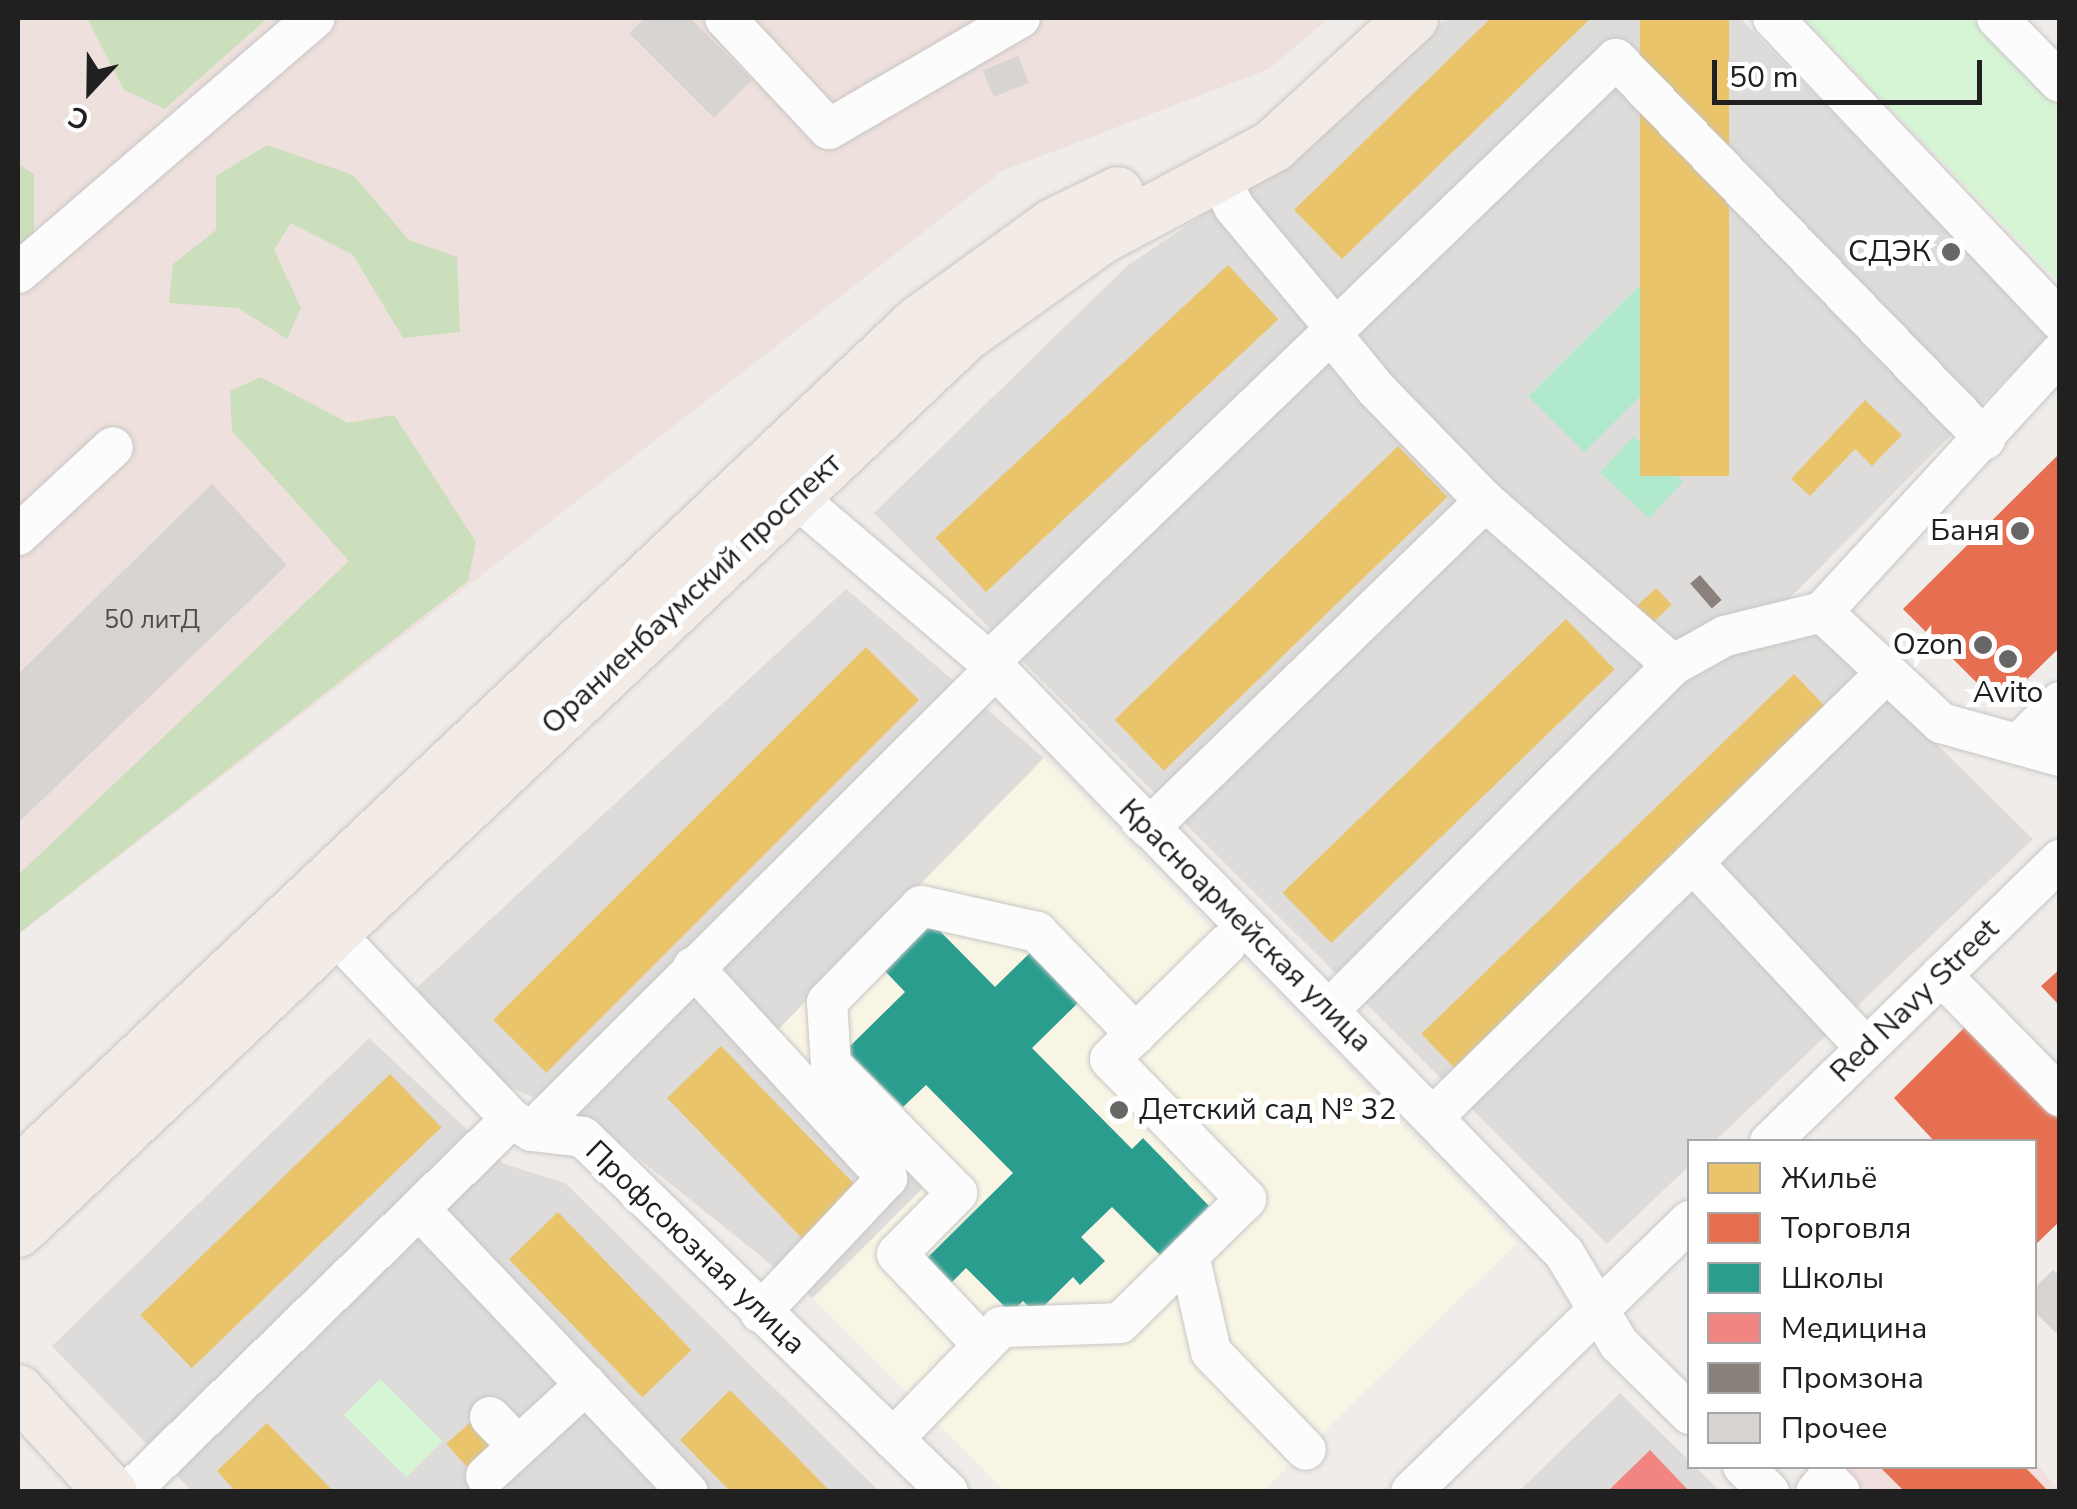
<!DOCTYPE html>
<meta charset="utf-8">
<style>
body{margin:0}
#map{position:relative;width:2077px;height:1509px;overflow:hidden;background:#efece9;font-family:"Nunito Sans",sans-serif}
div>[style]{position:absolute}
[style*='--x']{left:calc(var(--x)*1px);top:calc(var(--y)*1px);width:calc(var(--w)*1px);rotate:calc(var(--a)*1deg)}
.residential>*{inset:0;background:#dedcda}
.commercial>*{inset:0;background:#f1dfdf}
.education>*{inset:0;background:#f8f5e5}
.military>*{inset:0;background:#eee0dc}
.forest>*{inset:0;background:#cbdfbc}
.park>*{inset:0;background:#d6f5d4;transform-origin:0 0}
.pitch>*{inset:0;background:#b1e9cd;transform-origin:0 0}
.homes>*{inset:0;background:#e9c46a;transform-origin:0 0}
.shops>*{inset:0;background:#e76f51}
.schools>*{inset:0;background:#2a9d8f}
.health>*{inset:0;background:#f28482}
.industry>*{inset:0;background:#8a817c;transform-origin:0 0}
.building>*{inset:0;background:#d7d4d2;transform-origin:0 0}
.roads{filter:drop-shadow(0 0 2px #c7c6c5) drop-shadow(0 0 2px #c7c6c5)}
.minor>*{height:40px;margin:-20px;padding:0 20px;transform-origin:20px;border-radius:20px;background:#fdfcfc}
.major>*{height:52px;margin:-26px;padding:0 26px;transform-origin:26px;border-radius:26px;background:#f2ebe6}
.dots>*{width:28px;height:28px;translate:-50% -50%;box-sizing:border-box;border:5px solid #fff;border-radius:50%}
span{translate:-50% -50%;white-space:nowrap;text-align:center;line-height:1.15;-webkit-text-stroke:10px #fff;paint-order:stroke}
.number-label{font-size:25px;color:#4e4d4c}
.number-label span{-webkit-text-stroke-width:0}
.poi-label{font-size:30px;color:#202020}
.right{translate:-100% -50%;text-align:right}
.left{translate:0 -50%;text-align:left}
.street-label{font-size:30px;color:#202020}
.frame{position:absolute;inset:0;border:20px solid #202020;pointer-events:none}
.legend{position:absolute;left:1687px;top:1139px;width:350px;height:330px;box-sizing:border-box;background:#fff;border:2px solid #a6a6a6;margin:0;padding:12px 18px;list-style:none;font-size:30px;color:#202020}
.legend li{display:flex;align-items:center;gap:20px;height:50px}
.legend b{width:50px;border:2px solid #a6a6a6}
.north{position:absolute;left:40px;top:40px;width:100px;height:100px;-webkit-text-stroke:8px #fff;paint-order:stroke;rotate:202deg;font-size:28px;font-weight:700;line-height:40px;text-align:center;color:#202020}
.north::after{content:'';display:block;margin:auto;width:35px;height:45px;background:#202020;clip-path:polygon(50% 0,100% 100%,50% 72%,0 100%)}
.scale{position:absolute;left:1712px;top:60px;width:270px;height:45px;box-sizing:border-box;border:5px solid #202020;border-top:0;padding-left:12px;font-size:30px;line-height:35px;white-space:nowrap;color:#202020;-webkit-text-stroke:8px #fff;paint-order:stroke}
</style>
<div id="map">
<div class="residential">
<div style="clip-path:polygon(1447px 18px,1740px 18px,2051px 334px,1789px 599px,2033px 839px,1715px 1141px,1690px 1142px,1689px 1166px,1607px 1244px,874px 513px,1127px 266px,1275px 166px)"></div>
<div style="clip-path:polygon(846px 589px,1044px 758px,776px 1032px,924px 1188px,813px 1298px,598px 1126px,507px 1086px,409px 995px)"></div>
<div style="clip-path:polygon(369px 1038px,504px 1164px,565px 1183px,879px 1491px,192px 1491px,52px 1346px)"></div>
<div style="clip-path:polygon(1620px 1393px,1720px 1491px,1518px 1492px)"></div>
</div>
<div class="commercial">
<div style="clip-path:polygon(2035px 1462px,2059px 1491px,1841px 1491px,1816px 1467px)"></div>
</div>
<div class="education">
<div style="clip-path:polygon(1044px 758px,1517px 1243px,1263px 1491px,1004px 1491px,813px 1298px,923px 1188px,776px 1032px)"></div>
</div>
<div class="military">
<div style="clip-path:polygon(18px 18px,1329px 18px,1269px 69px,1002px 171px,18px 935px)"></div>
</div>
<div class="forest">
<div style="clip-path:polygon(87px 18px,268px 18px,165px 109px,124px 90px)"></div>
<div style="clip-path:polygon(267px 145px,353px 175px,409px 240px,457px 257px,460px 332px,403px 338px,353px 255px,291px 223px,274px 250px,301px 308px,287px 339px,238px 308px,169px 303px,173px 264px,216px 230px,216px 176px)"></div>
<div style="clip-path:polygon(18px 164px,34px 174px,34px 235px,18px 249px)"></div>
<div style="clip-path:polygon(261px 377px,348px 423px,394px 415px,476px 542px,468px 581px,18px 934px,18px 875px,349px 561px,232px 431px,230px 391px)"></div>
</div>
<div class="park">
<div style="clip-path:polygon(1803px 18px,1973px 18px,2059px 109px,2059px 282px)"></div>
<div style="left:380px;top:1379px;width:88px;height:51px;rotate:45deg"></div>
</div>
<div class="pitch">
<div style="left:1665px;top:260px;width:79px;height:193px;rotate:45deg"></div>
<div style="left:1634px;top:436px;width:67px;height:50px;rotate:43deg"></div>
</div>
<div class="homes">
<div style="clip-path:polygon(1491px 18px,1591px 18px,1342px 259px,1294px 210px)"></div>
<div style="left:1640px;top:18px;width:89px;height:458px"></div>
<div style="left:1228px;top:265px;width:74px;height:400px;rotate:47deg"></div>
<div style="clip-path:polygon(1865px 400px,1902px 435px,1872px 466px,1855px 449px,1810px 496px,1791px 479px)"></div>
<div style="left:1398px;top:446px;width:71px;height:394px;rotate:46deg"></div>
<div style="left:1656px;top:588px;width:23px;height:34px;rotate:47deg"></div>
<div style="left:1566px;top:619px;width:70px;height:394px;rotate:46deg"></div>
<div style="left:866px;top:647px;width:75px;height:527px;rotate:45deg"></div>
<div style="left:1794px;top:674px;width:52px;height:518px;rotate:46deg"></div>
<div style="left:721px;top:1046px;width:201px;height:75px;rotate:46deg"></div>
<div style="left:390px;top:1074px;width:74px;height:347px;rotate:46deg"></div>
<div style="left:558px;top:1212px;width:192px;height:68px;rotate:46deg"></div>
<div style="clip-path:polygon(730px 1390px,831px 1492px,731px 1492px,680px 1440px)"></div>
<div style="left:476px;top:1417px;width:40px;height:40px;rotate:48deg"></div>
<div style="clip-path:polygon(267px 1423px,334px 1492px,236px 1492px,217px 1471px)"></div>
</div>
<div class="shops">
<div style="clip-path:polygon(2060px 453px,2060px 647px,2000px 706px,1903px 609px)"></div>
<div style="clip-path:polygon(2060px 969px,2060px 1006px,2041px 986px)"></div>
<div style="clip-path:polygon(1969px 1023px,2060px 1120px,2060px 1221px,2034px 1246px,2034px 1142px,1935px 1142px,1894px 1098px)"></div>
<div style="clip-path:polygon(1879px 1466px,2024px 1466px,2049px 1492px,1905px 1492px)"></div>
</div>
<div class="schools">
<div style="clip-path:polygon(932px 923px,995px 987px,1037px 946px,1085px 996px,1032px 1048px,1132px 1149px,1143px 1138px,1209px 1206px,1160px 1255px,1112px 1207px,1081px 1237px,1105px 1261px,1080px 1285px,1073px 1277px,1036px 1314px,1023px 1301px,1011px 1313px,966px 1268px,949px 1285px,925px 1260px,1013px 1173px,926px 1085px,903px 1107px,846px 1050px,905px 992px,884px 970px)"></div>
</div>
<div class="health">
<div style="clip-path:polygon(1650px 1450px,1690px 1492px,1607px 1492px)"></div>
</div>
<div class="industry">
<div style="left:1700px;top:575px;width:33px;height:13px;rotate:49deg"></div>
</div>
<div class="building">
<div style="clip-path:polygon(645px 18px,690px 18px,752px 80px,714px 118px,629px 33px)"></div>
<div style="left:1018px;top:56px;width:29px;height:38px;rotate:68deg"></div>
<div style="clip-path:polygon(212px 484px,287px 565px,18px 823px,18px 674px)"></div>
<div style="clip-path:polygon(2053px 1270px,2060px 1276px,2060px 1337px,2034px 1311px,2034px 1288px)"></div>
</div>
<div class="roads">
<div class="minor">
<div style="--x:725;--y:18;--w:152;--a:46.9"></div>
<div style="--x:829;--y:129;--w:221;--a:-30.2"></div>
<div style="--x:1773;--y:18;--w:417;--a:46.5"></div>
<div style="--x:1997;--y:18;--w:90;--a:45.5"></div>
<div style="--x:1220;--y:179;--w:31;--a:63"></div>
<div style="--x:1234;--y:207;--w:159;--a:50.1"></div>
<div style="--x:1336;--y:329;--w:12;--a:85"></div>
<div style="--x:1337;--y:341;--w:62;--a:50.9"></div>
<div style="--x:1376;--y:389;--w:156;--a:45.8"></div>
<div style="--x:1485;--y:501;--w:249;--a:41.1"></div>
<div style="--x:1673;--y:665;--w:60;--a:-29.1"></div>
<div style="--x:1725;--y:636;--w:100;--a:-13.9"></div>
<div style="--x:1822;--y:612;--w:163;--a:43"></div>
<div style="--x:1941;--y:723;--w:123;--a:15.5"></div>
<div style="--x:18;--y:273;--w:391;--a:-40.7"></div>
<div style="--x:772;--y:477;--w:285;--a:40.4"></div>
<div style="--x:989;--y:662;--w:825;--a:45.79"></div>
<div style="--x:1564;--y:1253;--w:106;--a:58.9"></div>
<div style="--x:1619;--y:1344;--w:100;--a:44.6"></div>
<div style="--x:18;--y:535;--w:129;--a:-42.8"></div>
<div style="--x:1822;--y:612;--w:352;--a:-47.4"></div>
<div style="--x:989;--y:662;--w:870;--a:-43.88"></div>
<div style="--x:1616;--y:59;--w:530;--a:45.84"></div>
<div style="--x:2021;--y:742;--w:56;--a:-45.7"></div>
<div style="--x:1149;--y:828;--w:469;--a:-44.2"></div>
<div style="--x:1693;--y:863;--w:253;--a:46.9"></div>
<div style="--x:313;--y:911;--w:287;--a:46.4"></div>
<div style="--x:511;--y:1119;--w:24;--a:30"></div>
<div style="--x:532;--y:1131;--w:51;--a:6.7"></div>
<div style="--x:583;--y:1137;--w:509;--a:44.2"></div>
<div style="--x:693;--y:967;--w:287;--a:47.4"></div>
<div style="--x:887;--y:1178;--w:185;--a:133.3"></div>
<div style="--x:1941;--y:975;--w:170;--a:45.5"></div>
<div style="--x:1329;--y:1010;--w:487;--a:-45.1"></div>
<div style="--x:1433;--y:1117;--w:633;--a:-44.42"></div>
<div style="--x:532;--y:1131;--w:654;--a:-44.94"></div>
<div style="--x:1770;--y:1142;--w:405;--a:-44.2"></div>
<div style="--x:420;--y:1210;--w:389;--a:46.5"></div>
<div style="--x:1189;--y:1255;--w:99;--a:77.2"></div>
<div style="--x:1211;--y:1352;--w:136;--a:45.9"></div>
<div style="--x:983;--y:1345;--w:125;--a:-133.4"></div>
<div style="--x:897;--y:1254;--w:86;--a:-45.5"></div>
<div style="--x:957;--y:1193;--w:180;--a:-134.5"></div>
<div style="--x:831;--y:1065;--w:63;--a:-93.6"></div>
<div style="--x:827;--y:1002;--w:134;--a:-45.6"></div>
<div style="--x:921;--y:906;--w:119;--a:12.6"></div>
<div style="--x:1037;--y:932;--w:142;--a:45.9"></div>
<div style="--x:490;--y:1417;--w:40;--a:46"></div>
<div style="--x:893;--y:1439;--w:156;--a:-46"></div>
<div style="--x:1001;--y:1327;--w:119;--a:-1.9"></div>
<div style="--x:1120;--y:1323;--w:177;--a:-44.5"></div>
<div style="--x:1246;--y:1199;--w:195;--a:-134.2"></div>
<div style="--x:1110;--y:1059;--w:163;--a:-44.5"></div>
<div style="--x:1743;--y:1466;--w:37;--a:45"></div>
<div style="--x:486;--y:1476;--w:136;--a:-42.6"></div>
<div style="--x:129;--y:1492;--w:534;--a:-44.32"></div>
<div style="--x:1411;--y:1492;--w:389;--a:-44.2"></div>
<div style="--x:1816;--y:1492;--w:17;--a:-50"></div>
<div style="--x:1827;--y:1479;--w:18;--a:45"></div>
</div>
<div class="major">
<div style="--x:18;--y:1174;--w:1240;--a:-43.4"></div>
<div style="--x:919;--y:322;--w:165;--a:-35.9"></div>
<div style="--x:1053;--y:225;--w:72;--a:-26.2"></div>
<div style="--x:18;--y:1231;--w:1302;--a:-43.41"></div>
<div style="--x:964;--y:336;--w:168;--a:-35.6"></div>
<div style="--x:1101;--y:238;--w:195;--a:-28.1"></div>
<div style="--x:1273;--y:146;--w:189;--a:-42.6"></div>
<div style="--x:18;--y:1391;--w:137;--a:47.4"></div>
</div>
</div>
<div class="dots">
<div style="left:1951px;top:252px;background:#686766"></div>
<div style="left:2020px;top:531px;background:#686766"></div>
<div style="left:1983px;top:645px;background:#686766"></div>
<div style="left:2008px;top:659px;background:#686766"></div>
<div style="left:1119px;top:1110px;background:#686766"></div>
</div>
<div class="number-label">
<span style="left:152px;top:620px">50 литД</span>
</div>
<div class="poi-label">
<span class="right" style="left:1931px;top:252px">СДЭК</span>
<span class="right" style="left:2000px;top:531px">Баня</span>
<span class="right" style="left:1963px;top:645px">Ozon</span>
<span style="left:2008px;top:693px">Avito</span>
<span class="left" style="left:1139px;top:1110px">Детский сад № 32</span>
</div>
<div class="street-label">
<span style="left:692px;top:594px;rotate:-43deg">Ораниенбаумский проспект</span>
<span style="left:1245px;top:926px;rotate:45deg">Красноармейская улица</span>
<span style="left:1915px;top:1001px;rotate:-44deg">Red Navy Street</span>
<span style="left:695px;top:1248px;rotate:44deg">Профсоюзная улица</span>
</div>
<div class="frame"></div>
<ul class="legend">
<li><b style="height:28px;background:#e9c46a"></b>Жильё</li>
<li><b style="height:28px;background:#e76f51"></b>Торговля</li>
<li><b style="height:28px;background:#2a9d8f"></b>Школы</li>
<li><b style="height:28px;background:#f28482"></b>Медицина</li>
<li><b style="height:28px;background:#8a817c"></b>Промзона</li>
<li><b style="height:28px;background:#d7d4d2"></b>Прочее</li>
</ul>
<div class="north">С</div>
<div class="scale">50 m</div>
</div>
